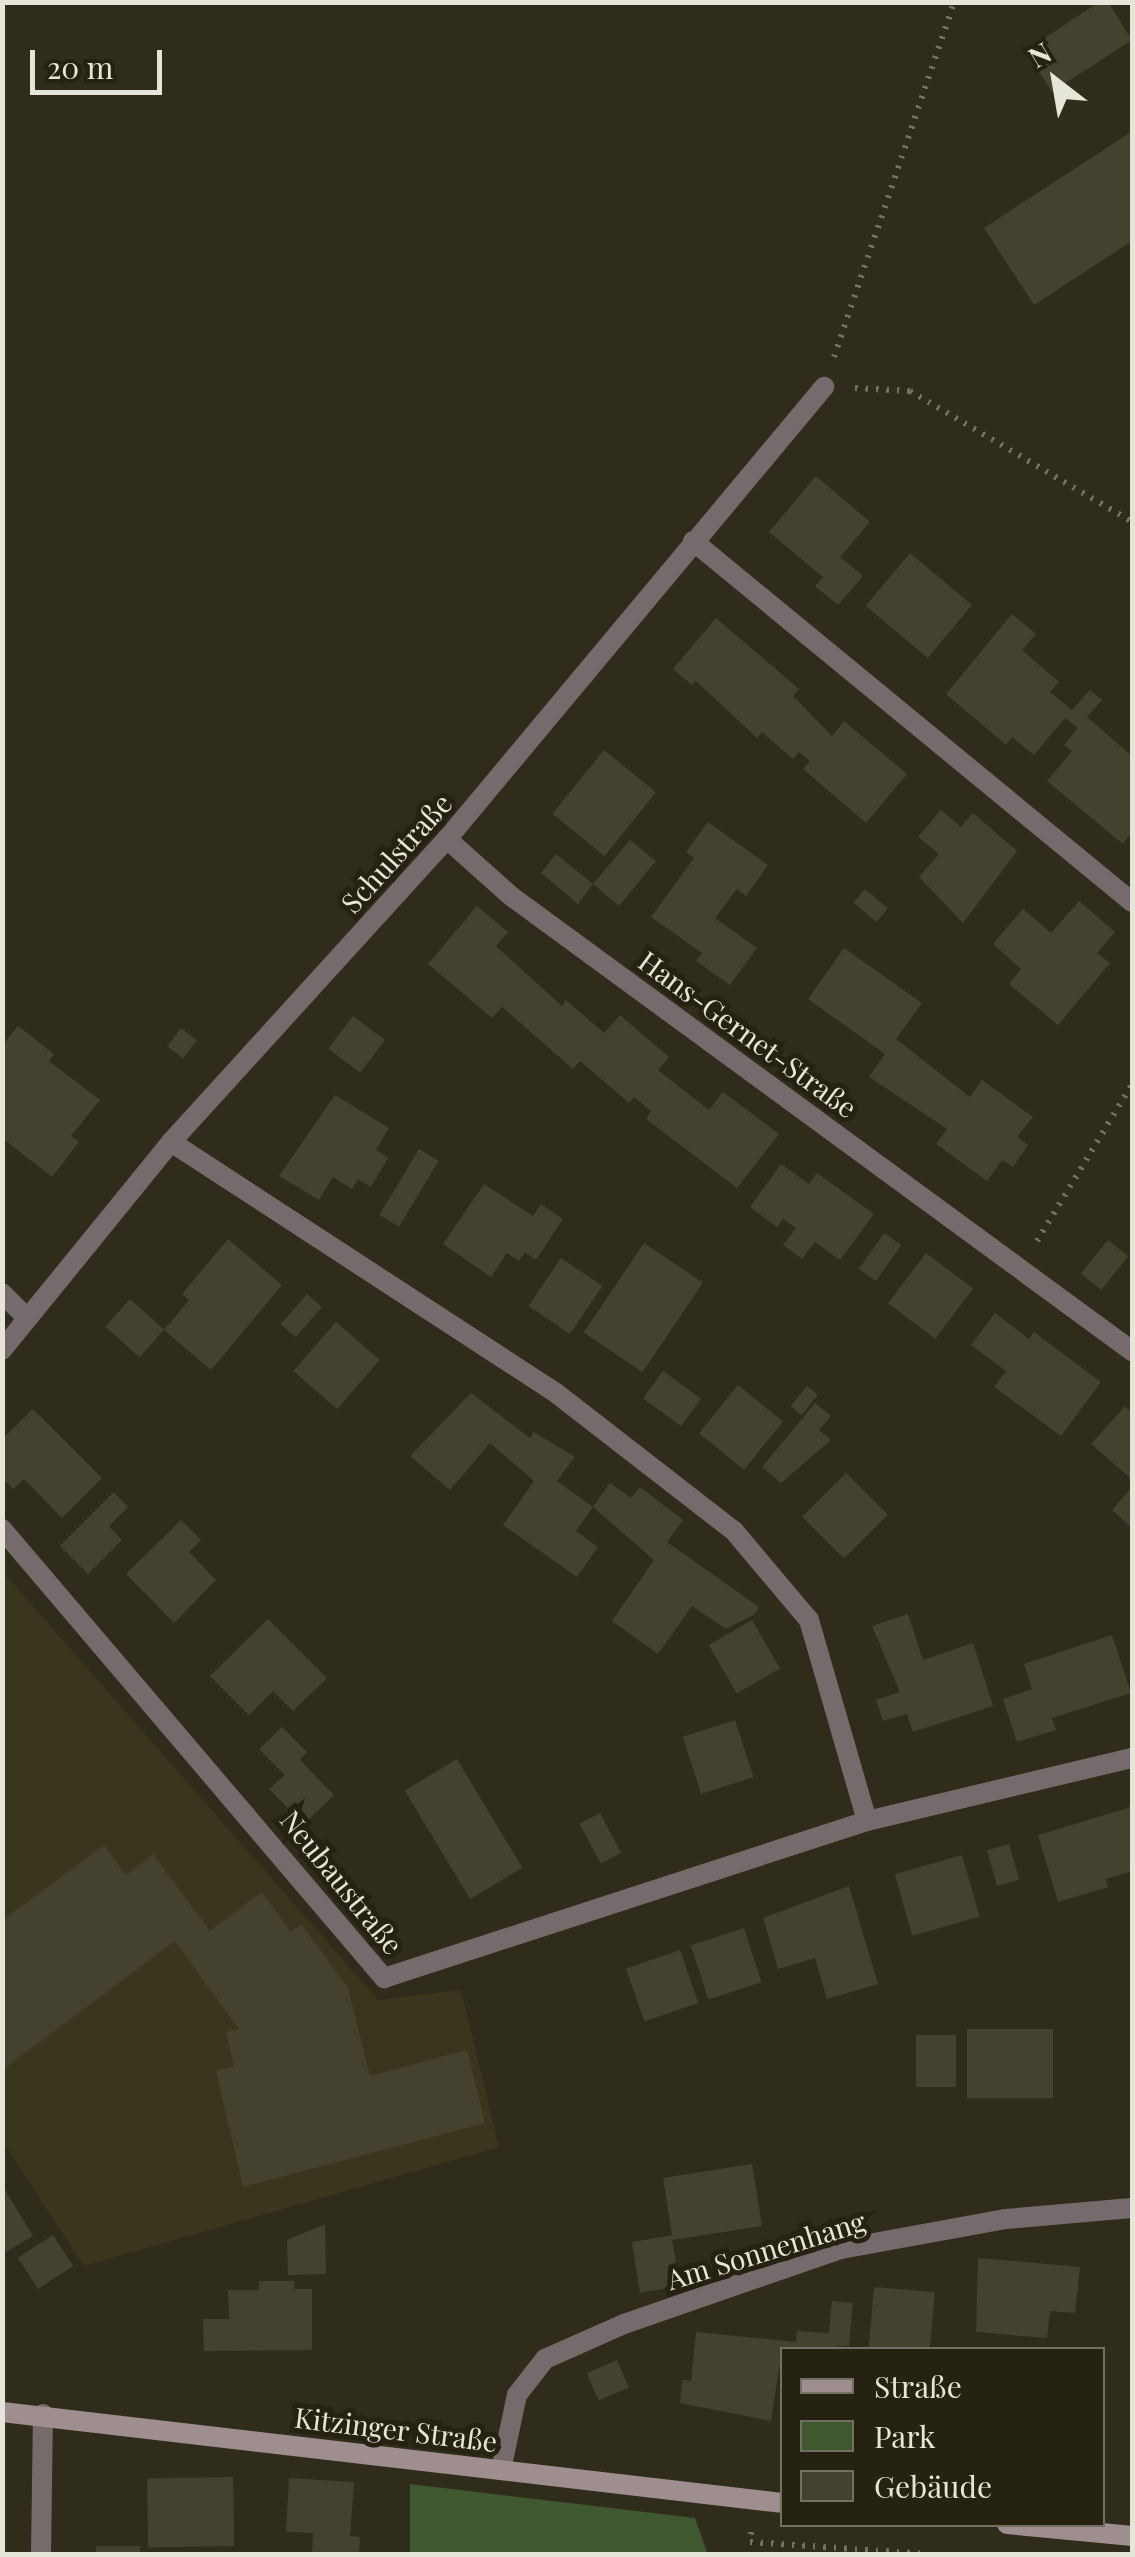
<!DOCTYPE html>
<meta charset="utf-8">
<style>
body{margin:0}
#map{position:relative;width:1135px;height:2557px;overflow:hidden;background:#2f2c1b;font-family:"Playfair Display",serif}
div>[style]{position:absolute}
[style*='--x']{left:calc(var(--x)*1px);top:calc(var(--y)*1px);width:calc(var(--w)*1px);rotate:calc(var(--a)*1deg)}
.built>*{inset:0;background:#3a361e}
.green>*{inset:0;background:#40582f}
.building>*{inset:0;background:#44412f;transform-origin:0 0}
.path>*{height:6px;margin-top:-3px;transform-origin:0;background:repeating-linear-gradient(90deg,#737162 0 2.5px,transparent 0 10.5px)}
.lane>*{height:20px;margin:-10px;padding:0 10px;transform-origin:10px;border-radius:10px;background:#756b6c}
.street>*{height:20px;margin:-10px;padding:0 10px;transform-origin:10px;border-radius:10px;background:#756b6c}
.secondary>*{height:20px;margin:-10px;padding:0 10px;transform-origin:10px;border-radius:10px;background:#9e8e90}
span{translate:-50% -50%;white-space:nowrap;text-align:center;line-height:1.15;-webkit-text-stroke:10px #252212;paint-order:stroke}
.street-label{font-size:28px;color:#e6e5da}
.frame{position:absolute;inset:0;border:5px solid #e6e5da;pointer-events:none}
.legend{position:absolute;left:780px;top:2347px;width:325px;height:180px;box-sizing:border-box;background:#252212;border:2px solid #727062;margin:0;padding:12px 18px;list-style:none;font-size:30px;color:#e6e5da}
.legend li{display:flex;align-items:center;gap:20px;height:50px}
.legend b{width:50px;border:2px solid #727062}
.north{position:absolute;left:1005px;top:30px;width:100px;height:100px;-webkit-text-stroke:8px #252212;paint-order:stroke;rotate:329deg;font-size:28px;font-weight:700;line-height:40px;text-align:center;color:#e6e5da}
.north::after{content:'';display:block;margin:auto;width:35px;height:45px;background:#e6e5da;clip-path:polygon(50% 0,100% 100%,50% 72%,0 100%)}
.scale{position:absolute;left:30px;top:50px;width:132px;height:45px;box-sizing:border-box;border:5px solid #e6e5da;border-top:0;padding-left:12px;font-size:30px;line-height:35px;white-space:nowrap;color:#e6e5da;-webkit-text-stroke:8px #252212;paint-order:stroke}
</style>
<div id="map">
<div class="built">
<div style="clip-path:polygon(2px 1571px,378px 2000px,461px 1990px,499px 2147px,84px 2266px,3px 2142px)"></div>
</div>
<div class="green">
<div style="clip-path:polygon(410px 2484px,695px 2518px,707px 2552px,741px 2554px,410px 2554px)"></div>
</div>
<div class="building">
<div style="clip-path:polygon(1099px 2px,1108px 2px,1132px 40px,1052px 92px,1025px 51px)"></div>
<div style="clip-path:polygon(1131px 132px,1132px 241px,1034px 305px,984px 228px)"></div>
<div style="clip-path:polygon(816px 476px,870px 522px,840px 557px,863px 576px,838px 605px,815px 586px,823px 577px,769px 532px)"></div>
<div style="left:910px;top:553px;width:81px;height:69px;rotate:40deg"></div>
<div style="clip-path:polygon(1012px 614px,1036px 634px,1022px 650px,1059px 682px,1050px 692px,1072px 710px,1090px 690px,1102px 700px,1087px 717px,1132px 756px,1132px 832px,1123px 844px,1047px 781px,1072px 751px,1064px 745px,1078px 728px,1065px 718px,1034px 755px,1012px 737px,1006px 745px,946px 694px)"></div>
<div style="clip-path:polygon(716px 618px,799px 689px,793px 696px,832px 736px,844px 721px,907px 774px,866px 823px,803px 769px,810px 761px,799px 752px,793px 759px,762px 732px,757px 738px,696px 681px,692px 685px,673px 669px)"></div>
<div style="left:604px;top:750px;width:67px;height:82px;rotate:39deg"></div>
<div style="clip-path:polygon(941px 810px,961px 827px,973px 813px,1017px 851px,963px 923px,919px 877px,939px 854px,918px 837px)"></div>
<div style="clip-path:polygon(708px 822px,768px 865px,746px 896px,737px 889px,715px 918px,757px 948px,730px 985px,696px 961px,702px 953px,651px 917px,694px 858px,686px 852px)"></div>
<div style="clip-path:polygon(630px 840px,656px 861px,619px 906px,593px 884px,578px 904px,541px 873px,556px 854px,593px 884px)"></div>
<div style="left:865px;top:889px;width:30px;height:18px;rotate:40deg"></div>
<div style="clip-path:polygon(1079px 901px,1115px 932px,1097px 953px,1110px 963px,1058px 1025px,1009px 984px,1021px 969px,993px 944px,1023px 909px,1051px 933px)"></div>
<div style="clip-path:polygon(477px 906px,508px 932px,496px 946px,562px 1006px,566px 1000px,604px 1033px,620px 1015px,669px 1057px,658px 1070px,709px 1110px,723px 1092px,779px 1134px,737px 1188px,646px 1119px,651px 1111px,634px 1097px,629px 1103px,580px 1061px,573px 1069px,502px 1007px,492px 1018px,428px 964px)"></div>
<div style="clip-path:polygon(844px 948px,922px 1003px,896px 1039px,970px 1097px,982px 1080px,1033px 1117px,1017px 1137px,1028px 1145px,1013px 1167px,1002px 1160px,987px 1181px,936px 1144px,947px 1129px,869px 1077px,885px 1054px,808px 999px)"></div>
<div style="left:353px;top:1016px;width:40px;height:41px;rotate:37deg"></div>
<div style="clip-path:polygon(18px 1026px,54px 1054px,49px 1061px,100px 1100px,71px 1136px,79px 1142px,52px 1177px,2px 1138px,2px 1045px)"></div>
<div style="left:181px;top:1028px;width:20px;height:23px;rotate:37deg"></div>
<div style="clip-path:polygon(335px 1095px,389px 1128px,376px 1150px,388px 1158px,371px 1187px,358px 1179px,352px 1189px,333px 1177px,319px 1200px,279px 1176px)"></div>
<div style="left:419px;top:1149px;width:23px;height:77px;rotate:31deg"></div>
<div style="clip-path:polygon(781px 1164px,809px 1184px,817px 1173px,874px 1214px,840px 1260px,815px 1242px,802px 1259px,783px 1245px,796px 1228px,783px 1219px,777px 1227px,750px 1207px)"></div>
<div style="clip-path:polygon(484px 1184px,533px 1216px,541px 1204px,563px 1219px,536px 1260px,525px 1252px,519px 1261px,507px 1253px,491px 1277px,443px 1244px)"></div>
<div style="left:884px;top:1233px;width:21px;height:44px;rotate:35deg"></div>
<div style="clip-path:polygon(228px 1239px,282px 1285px,211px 1370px,164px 1330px,189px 1300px,182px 1294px)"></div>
<div style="left:1108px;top:1240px;width:26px;height:43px;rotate:39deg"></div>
<div style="left:644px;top:1243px;width:71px;height:108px;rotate:34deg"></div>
<div style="left:926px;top:1253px;width:59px;height:63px;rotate:37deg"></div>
<div style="left:561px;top:1258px;width:50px;height:58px;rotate:34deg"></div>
<div style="left:307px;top:1294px;width:20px;height:40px;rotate:41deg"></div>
<div style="left:130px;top:1299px;width:46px;height:37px;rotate:42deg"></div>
<div style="clip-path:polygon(995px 1313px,1029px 1339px,1034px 1332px,1101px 1382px,1061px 1436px,994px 1387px,1006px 1371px,971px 1345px)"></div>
<div style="left:336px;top:1322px;width:58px;height:65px;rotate:41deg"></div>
<div style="left:663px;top:1371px;width:47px;height:34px;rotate:36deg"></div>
<div style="left:738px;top:1385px;width:58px;height:62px;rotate:39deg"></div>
<div style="left:807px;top:1386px;width:14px;height:26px;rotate:39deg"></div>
<div style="clip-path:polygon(471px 1393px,530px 1438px,534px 1432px,575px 1457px,557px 1481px,593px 1507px,576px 1531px,598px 1547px,577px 1577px,503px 1525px,534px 1481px,490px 1443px,450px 1490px,410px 1456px)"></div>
<div style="clip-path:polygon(815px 1403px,831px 1416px,819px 1430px,831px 1440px,781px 1483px,762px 1467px)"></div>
<div style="clip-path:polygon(1125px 1406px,1132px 1413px,1132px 1528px,1112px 1510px,1131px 1488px,1129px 1477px,1091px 1444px)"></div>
<div style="clip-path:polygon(33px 1409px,102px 1478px,62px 1518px,24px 1479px,13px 1489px,2px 1478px,2px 1439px)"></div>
<div style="left:846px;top:1473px;width:59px;height:62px;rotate:45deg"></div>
<div style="clip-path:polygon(610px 1483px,631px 1498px,640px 1487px,683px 1520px,667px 1542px,759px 1607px,755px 1614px,726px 1629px,692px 1606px,658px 1654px,612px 1621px,654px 1560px,593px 1507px)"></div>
<div style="clip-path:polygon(114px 1492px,128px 1507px,109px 1526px,122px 1540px,88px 1574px,60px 1546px)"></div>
<div style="clip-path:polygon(181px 1520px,201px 1540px,189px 1552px,216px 1580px,174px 1623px,126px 1574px)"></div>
<div style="clip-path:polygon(908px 1614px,923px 1660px,973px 1643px,993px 1706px,913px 1732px,907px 1714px,883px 1721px,876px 1700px,900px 1692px,872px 1626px)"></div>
<div style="clip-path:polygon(268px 1619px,327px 1678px,293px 1711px,273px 1691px,249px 1715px,210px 1676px)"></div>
<div style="left:752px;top:1620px;width:56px;height:50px;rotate:60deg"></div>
<div style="clip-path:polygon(1112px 1635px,1131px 1693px,1052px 1718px,1056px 1730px,1017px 1742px,1003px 1699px,1032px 1689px,1024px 1664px)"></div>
<div style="left:735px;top:1720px;width:60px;height:55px;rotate:72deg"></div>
<div style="clip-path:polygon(282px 1727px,307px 1752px,300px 1760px,334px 1795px,304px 1824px,269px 1789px,285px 1775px,259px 1749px)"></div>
<div style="left:457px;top:1759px;width:127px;height:61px;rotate:59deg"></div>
<div style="clip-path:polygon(1131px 1807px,1132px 1871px,1106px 1879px,1108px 1887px,1058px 1902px,1038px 1835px)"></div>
<div style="left:600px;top:1813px;width:45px;height:23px;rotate:62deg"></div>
<div style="left:1009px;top:1844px;width:37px;height:23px;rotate:74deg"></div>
<div style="clip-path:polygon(104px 1845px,126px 1875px,153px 1854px,210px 1931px,262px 1892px,291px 1932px,301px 1924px,348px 1988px,370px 2076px,467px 2050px,485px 2123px,243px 2187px,216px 2071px,234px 2066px,226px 2032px,239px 2029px,175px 1941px,2px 2070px,2px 1921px)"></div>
<div style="left:962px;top:1855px;width:64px;height:70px;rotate:74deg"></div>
<div style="clip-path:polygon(849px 1886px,878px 1984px,827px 1999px,815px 1958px,778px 1969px,763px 1918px)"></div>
<div style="left:744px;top:1928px;width:57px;height:56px;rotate:72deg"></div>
<div style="left:680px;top:1950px;width:56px;height:57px;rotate:71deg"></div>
<div style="left:967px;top:2029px;width:86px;height:69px"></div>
<div style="left:916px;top:2035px;width:40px;height:52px"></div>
<div style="clip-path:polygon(752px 2164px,762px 2226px,672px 2240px,680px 2286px,640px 2293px,632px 2242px,672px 2235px,663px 2178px)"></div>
<div style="clip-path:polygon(2px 2185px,33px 2236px,2px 2254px)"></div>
<div style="clip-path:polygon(325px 2224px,326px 2274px,288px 2275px,287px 2240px)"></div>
<div style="left:53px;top:2235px;width:37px;height:42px;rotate:57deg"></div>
<div style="clip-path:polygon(978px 2258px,1080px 2267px,1075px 2313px,1050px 2311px,1047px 2338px,976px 2332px)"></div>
<div style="clip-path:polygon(259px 2281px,294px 2281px,294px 2289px,312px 2289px,312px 2350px,204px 2351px,203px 2319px,229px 2319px,228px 2290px,259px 2290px)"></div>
<div style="left:874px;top:2287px;width:61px;height:63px;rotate:5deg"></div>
<div style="clip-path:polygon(832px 2301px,853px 2303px,849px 2346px,782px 2350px,771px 2421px,680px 2403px,682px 2380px,691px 2381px,696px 2332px,796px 2342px,797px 2331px,829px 2333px)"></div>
<div style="left:617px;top:2360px;width:30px;height:33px;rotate:67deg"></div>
<div style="left:233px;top:2477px;width:69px;height:86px;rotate:89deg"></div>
<div style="clip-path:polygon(289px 2478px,354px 2482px,350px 2536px,360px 2537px,359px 2554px,312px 2554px,313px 2533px,286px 2532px)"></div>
<div style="left:140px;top:2546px;width:8px;height:44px;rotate:90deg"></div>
</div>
<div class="path">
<div style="--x:834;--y:357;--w:375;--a:-71.3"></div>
<div style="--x:855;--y:388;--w:55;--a:3.1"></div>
<div style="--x:910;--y:391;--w:258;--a:30.5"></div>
<div style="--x:1037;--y:1241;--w:184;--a:-58.8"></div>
<div style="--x:751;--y:2532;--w:10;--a:96"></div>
<div style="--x:750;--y:2542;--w:177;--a:3.9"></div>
</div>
<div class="lane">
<div style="--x:501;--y:2470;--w:77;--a:-78"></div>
<div style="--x:517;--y:2395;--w:46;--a:-52.1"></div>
<div style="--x:545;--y:2359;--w:86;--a:-23.9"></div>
<div style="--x:624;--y:2324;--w:230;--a:-19.1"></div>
<div style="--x:841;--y:2249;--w:168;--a:-10.3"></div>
<div style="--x:1006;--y:2219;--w:126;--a:-5"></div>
<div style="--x:41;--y:2554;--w:140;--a:-89.2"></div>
</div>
<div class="street">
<div style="--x:693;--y:541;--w:568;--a:39.43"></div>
<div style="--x:447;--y:839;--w:86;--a:41.7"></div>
<div style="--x:511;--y:896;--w:770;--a:36.23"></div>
<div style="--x:171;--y:1142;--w:460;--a:33.1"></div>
<div style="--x:556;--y:1393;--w:225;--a:37.8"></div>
<div style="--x:734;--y:1531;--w:116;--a:49.9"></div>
<div style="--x:809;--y:1620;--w:209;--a:73.9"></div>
<div style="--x:2;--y:1293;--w:34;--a:45"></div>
<div style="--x:2;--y:1350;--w:268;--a:-50.9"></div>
<div style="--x:171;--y:1142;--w:410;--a:-47.7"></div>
<div style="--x:447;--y:839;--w:589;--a:-50.17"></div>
<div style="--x:2;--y:1529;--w:590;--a:49.61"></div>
<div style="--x:384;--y:1978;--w:508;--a:-18.01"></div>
<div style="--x:867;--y:1821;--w:272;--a:-13.4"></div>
</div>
<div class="secondary">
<div style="--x:2;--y:2412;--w:785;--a:6.65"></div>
<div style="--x:1007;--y:2524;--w:126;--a:5.5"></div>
</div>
<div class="street-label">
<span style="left:396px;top:853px;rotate:-48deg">Schulstraße</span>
<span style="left:748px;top:1034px;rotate:36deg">Hans-Gernet-Straße</span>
<span style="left:342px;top:1882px;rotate:51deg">Neubaustraße</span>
<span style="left:766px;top:2250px;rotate:-17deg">Am Sonnenhang</span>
<span style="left:396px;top:2429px;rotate:7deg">Kitzinger Straße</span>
</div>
<div class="frame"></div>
<ul class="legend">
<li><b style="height:12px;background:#9e8e90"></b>Straße</li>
<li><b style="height:28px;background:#40582f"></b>Park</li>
<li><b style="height:28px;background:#44412f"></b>Gebäude</li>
</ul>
<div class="north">N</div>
<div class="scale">20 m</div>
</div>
